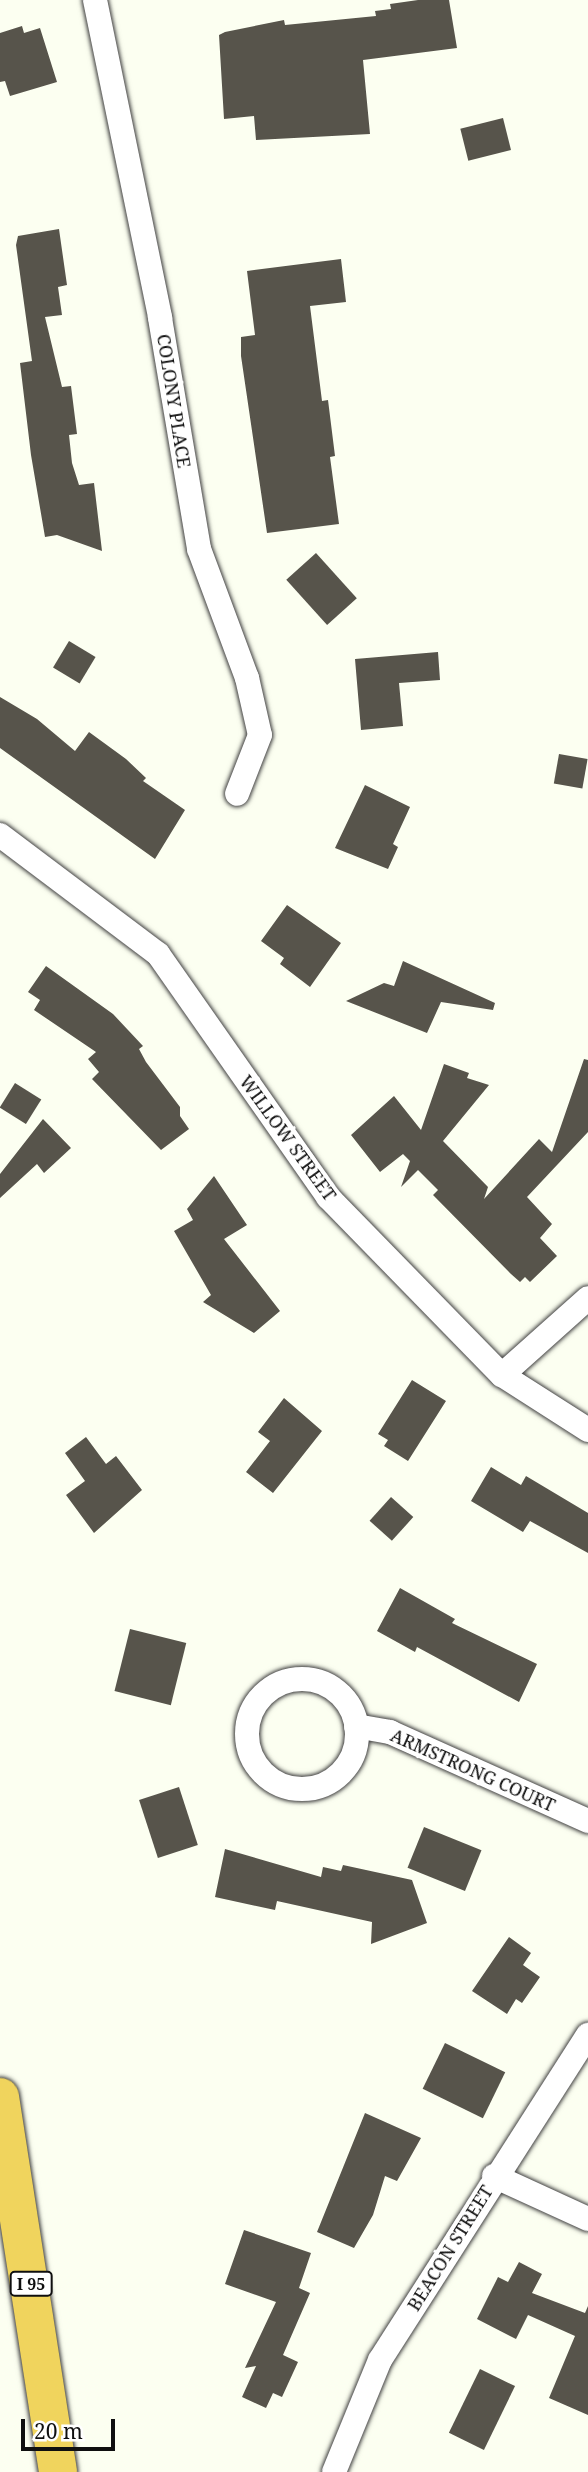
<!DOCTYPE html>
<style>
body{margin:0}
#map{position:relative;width:588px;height:2472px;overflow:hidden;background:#fcfff1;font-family:"Noto Serif",serif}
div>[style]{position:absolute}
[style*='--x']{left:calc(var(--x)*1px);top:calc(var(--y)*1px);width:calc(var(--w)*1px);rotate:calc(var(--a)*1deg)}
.building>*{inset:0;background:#57544b;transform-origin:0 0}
.roads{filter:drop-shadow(0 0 2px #424242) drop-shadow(0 0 2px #424242)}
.minor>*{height:24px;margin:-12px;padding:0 12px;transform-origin:12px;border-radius:12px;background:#fff}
.minor>.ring{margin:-12px;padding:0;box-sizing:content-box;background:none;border:24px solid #fff;border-radius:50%}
.motorway>*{height:38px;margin:-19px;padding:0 19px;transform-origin:19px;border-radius:19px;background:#f0d45d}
span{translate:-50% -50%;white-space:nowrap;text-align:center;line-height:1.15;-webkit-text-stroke:7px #fff;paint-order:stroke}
.shield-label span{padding:2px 5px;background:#fff;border:2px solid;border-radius:5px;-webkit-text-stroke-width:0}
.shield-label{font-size:16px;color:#0f0f0f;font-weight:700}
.street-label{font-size:18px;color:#0f0f0f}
.scale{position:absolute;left:21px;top:2419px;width:94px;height:32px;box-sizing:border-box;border:4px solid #0f0f0f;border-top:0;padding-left:9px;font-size:21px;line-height:24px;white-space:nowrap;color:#0f0f0f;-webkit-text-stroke:5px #fff;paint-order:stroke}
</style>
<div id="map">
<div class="building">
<div style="clip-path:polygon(418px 0,449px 0,457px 48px,363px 60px,370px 134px,256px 140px,254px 116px,224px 119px,219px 35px,225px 32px,284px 20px,285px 25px,376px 16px,375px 11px,391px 9px,390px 4px)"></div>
<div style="clip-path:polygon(22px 26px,24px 33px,40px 28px,57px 82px,10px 96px,5px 81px,0 82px,0 33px)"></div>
<div style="left:503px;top:118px;width:33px;height:44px;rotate:76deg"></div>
<div style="clip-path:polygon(59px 229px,67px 285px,58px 287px,62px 315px,45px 317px,62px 387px,71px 386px,77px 434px,69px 435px,72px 463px,79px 485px,94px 483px,102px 551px,57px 535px,45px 537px,31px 455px,20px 363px,32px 361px,16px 245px,18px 236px)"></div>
<div style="clip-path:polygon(341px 259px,346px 302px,310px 306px,322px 401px,328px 400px,335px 456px,330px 457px,339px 524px,267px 533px,241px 356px,241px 337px,255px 335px,247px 271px)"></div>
<div style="left:316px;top:553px;width:61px;height:40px;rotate:48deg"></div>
<div style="left:69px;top:641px;width:31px;height:31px;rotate:31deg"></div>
<div style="clip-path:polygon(438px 652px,440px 680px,399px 683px,403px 726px,361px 730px,355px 659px)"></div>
<div style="clip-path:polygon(0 697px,37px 719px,75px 751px,89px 732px,126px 759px,146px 778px,143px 781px,185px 810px,155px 859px,0 748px)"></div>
<div style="left:559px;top:754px;width:29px;height:30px;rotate:10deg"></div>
<div style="clip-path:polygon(365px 785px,410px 807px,393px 844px,398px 847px,388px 869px,335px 848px)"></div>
<div style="clip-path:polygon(287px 905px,341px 943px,310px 987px,280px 964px,284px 958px,261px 941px)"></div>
<div style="clip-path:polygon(403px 961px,495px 1003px,493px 1010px,441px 1002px,427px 1033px,346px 1001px,384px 983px,394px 986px)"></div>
<div style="clip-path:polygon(46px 966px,113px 1014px,143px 1046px,139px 1049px,146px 1062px,180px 1107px,180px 1116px,189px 1129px,161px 1150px,92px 1079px,99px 1072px,88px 1059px,96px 1052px,34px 1010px,40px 1000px,28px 992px)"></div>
<div style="clip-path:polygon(584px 1059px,588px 1060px,588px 1132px,527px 1197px,552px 1224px,540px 1238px,557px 1256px,530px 1282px,525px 1277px,520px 1282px,511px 1274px,433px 1195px,438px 1190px,418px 1170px,401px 1187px,410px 1161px,403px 1154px,380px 1172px,351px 1135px,394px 1096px,421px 1130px,444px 1064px,469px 1073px,467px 1078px,489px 1085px,443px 1141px,488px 1187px,484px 1199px,539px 1139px,552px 1152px)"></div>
<div style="left:15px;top:1083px;width:31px;height:29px;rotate:32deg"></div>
<div style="clip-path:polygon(43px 1119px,71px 1148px,44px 1173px,37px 1164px,0 1198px,0 1174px)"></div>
<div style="clip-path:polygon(214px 1176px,247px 1225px,224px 1239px,280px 1311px,254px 1333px,203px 1302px,211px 1295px,174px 1231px,193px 1220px,187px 1209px)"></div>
<div style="clip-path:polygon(412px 1380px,446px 1401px,408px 1461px,384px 1446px,388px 1440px,378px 1434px)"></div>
<div style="clip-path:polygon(284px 1398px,322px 1431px,273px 1493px,246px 1472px,270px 1441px,258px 1432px)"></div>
<div style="clip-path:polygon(86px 1437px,106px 1464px,116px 1456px,142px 1490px,94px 1533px,66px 1495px,85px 1481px,65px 1453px)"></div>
<div style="clip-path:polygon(491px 1467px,521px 1485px,526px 1476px,588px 1513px,588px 1553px,530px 1521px,523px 1532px,471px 1501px)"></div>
<div style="left:391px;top:1497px;width:30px;height:32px;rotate:42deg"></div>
<div style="clip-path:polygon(400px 1588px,455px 1619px,452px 1623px,537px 1664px,519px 1702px,417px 1647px,415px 1652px,377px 1631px)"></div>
<div style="left:130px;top:1629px;width:58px;height:64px;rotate:14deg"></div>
<div style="left:179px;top:1787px;width:61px;height:42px;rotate:72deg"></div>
<div style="left:424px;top:1827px;width:62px;height:44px;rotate:22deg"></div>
<div style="clip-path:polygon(225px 1849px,321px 1877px,323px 1867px,341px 1871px,343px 1865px,412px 1880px,427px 1923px,371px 1944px,372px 1922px,277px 1901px,275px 1910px,215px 1897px)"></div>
<div style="clip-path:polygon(509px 1937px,531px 1953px,523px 1965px,540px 1977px,522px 2003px,516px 1999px,507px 2014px,472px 1991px)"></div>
<div style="left:445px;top:2043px;width:67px;height:51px;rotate:26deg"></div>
<div style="clip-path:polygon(365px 2113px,421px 2138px,397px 2181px,385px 2176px,373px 2215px,354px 2248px,317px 2232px)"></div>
<div style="clip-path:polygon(244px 2230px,311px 2253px,299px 2288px,310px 2293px,283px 2355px,298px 2362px,282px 2397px,273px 2393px,266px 2408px,242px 2397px,256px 2366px,245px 2368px,276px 2302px,225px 2284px)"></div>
<div style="clip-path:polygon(519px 2262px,542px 2274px,532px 2293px,585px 2313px,588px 2306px,588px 2415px,549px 2398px,575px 2336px,528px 2315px,516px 2339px,477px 2319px,498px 2277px,508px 2282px)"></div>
<div style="left:480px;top:2369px;width:39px;height:71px;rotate:26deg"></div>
</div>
<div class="roads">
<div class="minor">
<div style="--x:95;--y:0;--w:325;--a:78.4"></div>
<div style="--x:160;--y:318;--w:234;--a:80.4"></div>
<div style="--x:199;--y:549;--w:138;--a:69.6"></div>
<div style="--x:247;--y:678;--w:58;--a:77.2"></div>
<div style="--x:260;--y:735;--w:63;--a:111.3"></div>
<div style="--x:0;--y:835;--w:198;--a:37"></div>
<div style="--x:158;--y:954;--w:297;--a:55"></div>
<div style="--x:328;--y:1197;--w:249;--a:45.7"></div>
<div style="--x:502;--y:1375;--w:102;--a:32.6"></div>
<div style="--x:502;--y:1375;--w:115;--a:-41.8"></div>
<div class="ring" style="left:247px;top:1679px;width:86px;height:86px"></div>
<div style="--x:356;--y:1726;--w:35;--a:10"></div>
<div style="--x:390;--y:1732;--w:217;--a:24.2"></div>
<div style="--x:494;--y:2176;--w:103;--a:24.6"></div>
<div style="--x:334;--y:2472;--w:121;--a:-67.7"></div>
<div style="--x:380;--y:2360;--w:386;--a:-57.4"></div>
</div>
<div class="motorway">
<div style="--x:0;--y:2097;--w:379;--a:81.2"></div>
</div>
</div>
<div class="shield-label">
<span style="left:31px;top:2284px">I 95</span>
</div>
<div class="street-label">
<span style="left:174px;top:401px;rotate:81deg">COLONY PLACE</span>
<span style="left:288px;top:1138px;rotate:54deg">WILLOW STREET</span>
<span style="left:473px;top:1770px;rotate:24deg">ARMSTRONG COURT</span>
<span style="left:450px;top:2248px;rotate:-58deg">BEACON STREET</span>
</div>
<div class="scale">20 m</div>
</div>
